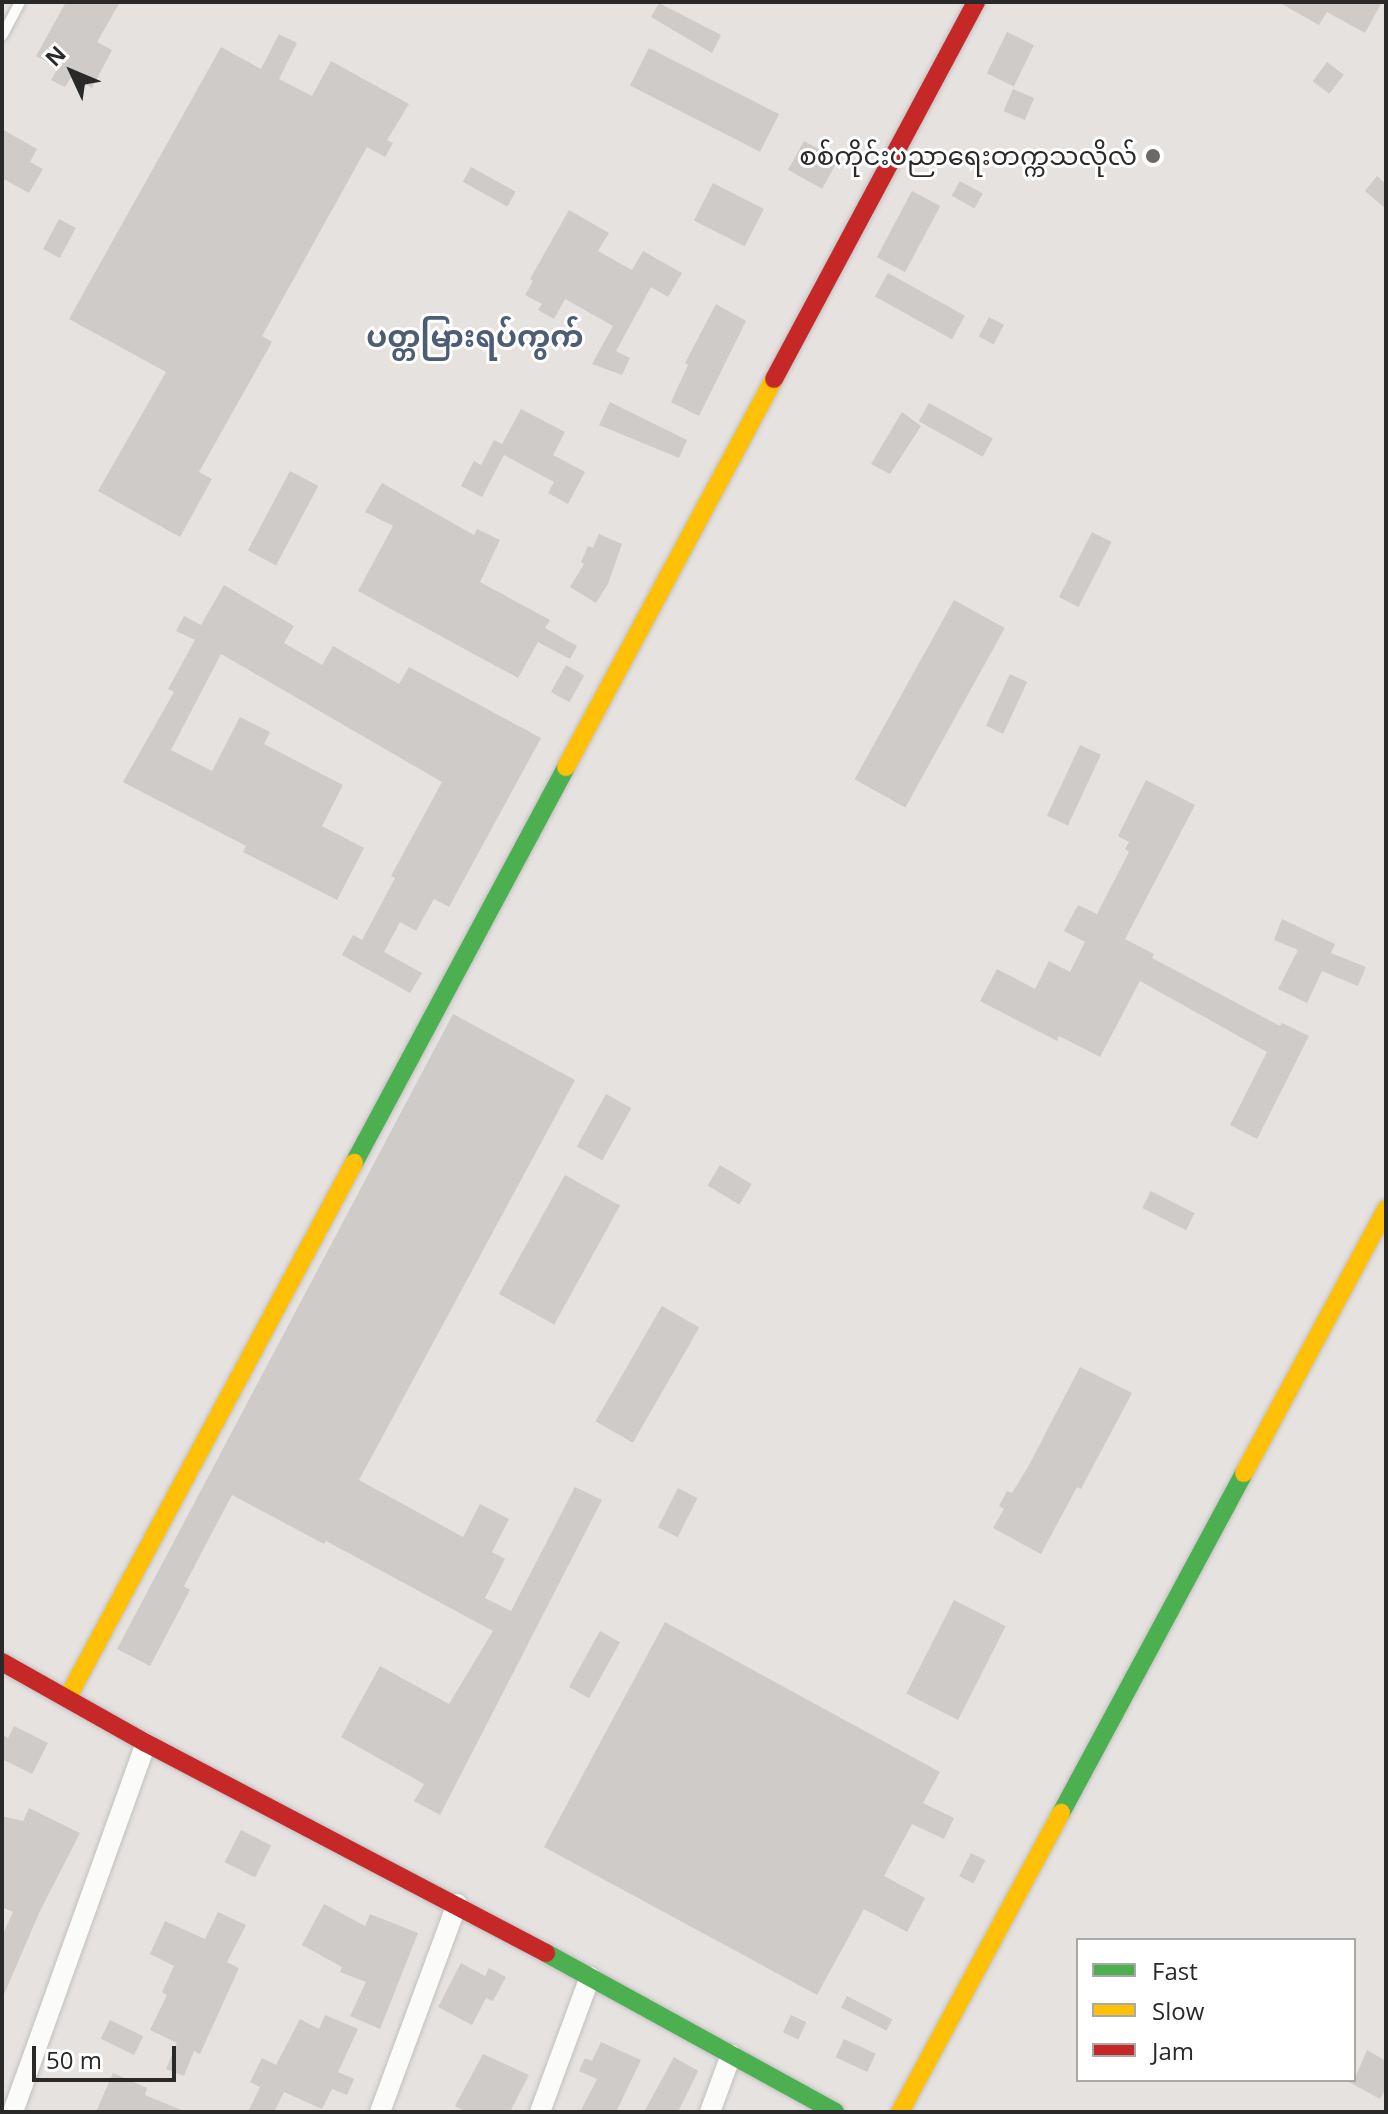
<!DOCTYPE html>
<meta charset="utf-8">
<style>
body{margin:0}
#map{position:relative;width:1388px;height:2114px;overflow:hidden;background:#e6e2e0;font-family:"Open Sans","Noto Sans Myanmar",sans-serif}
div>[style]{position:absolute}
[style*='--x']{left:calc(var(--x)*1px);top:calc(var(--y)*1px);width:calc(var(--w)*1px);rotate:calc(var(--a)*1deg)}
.building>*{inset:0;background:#cecbc9;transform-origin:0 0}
.roads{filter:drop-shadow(0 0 2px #c1c0c1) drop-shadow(0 0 2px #c1c0c1)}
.lane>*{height:10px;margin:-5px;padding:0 5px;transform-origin:5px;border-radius:5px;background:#fbfbfa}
.street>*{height:20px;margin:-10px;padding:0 10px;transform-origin:10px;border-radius:10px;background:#fbfbfa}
.fast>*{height:18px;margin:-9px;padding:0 9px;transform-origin:9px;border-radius:9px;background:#4caf50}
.slow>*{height:18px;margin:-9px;padding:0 9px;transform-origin:9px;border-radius:9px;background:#ffc107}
.jam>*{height:18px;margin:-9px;padding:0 9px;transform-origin:9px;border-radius:9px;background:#c62828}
.dots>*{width:22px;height:22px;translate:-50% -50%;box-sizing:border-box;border:4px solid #fff;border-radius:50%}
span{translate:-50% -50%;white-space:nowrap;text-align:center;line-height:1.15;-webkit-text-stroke:6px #fff;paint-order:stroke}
.poi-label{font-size:26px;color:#292929}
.right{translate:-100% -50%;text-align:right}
.quarter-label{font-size:30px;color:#4e5d76;font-weight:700}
.frame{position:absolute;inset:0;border:4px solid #292929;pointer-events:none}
.legend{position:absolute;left:1076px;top:1938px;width:280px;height:144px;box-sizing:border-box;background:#fff;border:2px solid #a9a9a9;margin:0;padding:10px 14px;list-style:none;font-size:24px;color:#292929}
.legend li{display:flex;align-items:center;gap:16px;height:40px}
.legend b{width:40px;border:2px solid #a9a9a9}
.north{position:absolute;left:32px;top:32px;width:80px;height:80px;-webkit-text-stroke:6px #fff;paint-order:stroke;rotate:314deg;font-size:22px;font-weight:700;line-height:32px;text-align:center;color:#292929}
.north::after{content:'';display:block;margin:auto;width:28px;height:36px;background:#292929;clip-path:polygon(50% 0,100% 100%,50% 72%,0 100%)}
.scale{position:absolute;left:32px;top:2046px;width:144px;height:36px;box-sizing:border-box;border:4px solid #292929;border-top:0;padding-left:10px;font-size:24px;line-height:28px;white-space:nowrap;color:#292929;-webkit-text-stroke:6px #fff;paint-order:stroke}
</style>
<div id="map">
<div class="building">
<div style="clip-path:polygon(66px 2px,120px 2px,97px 42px,112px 50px,92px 88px,71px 77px,65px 87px,51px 80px,58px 68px,36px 56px)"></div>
<div style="clip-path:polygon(1278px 2px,1382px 2px,1365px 33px,1327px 12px,1319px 25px)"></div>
<div style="clip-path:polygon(659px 3px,721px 35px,712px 53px,651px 17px)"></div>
<div style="left:1007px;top:32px;width:30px;height:46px;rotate:26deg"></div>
<div style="clip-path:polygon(279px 34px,297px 43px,279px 79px,312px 96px,331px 61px,409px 104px,387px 140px,393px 143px,385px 157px,367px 147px,262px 336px,272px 342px,199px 472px,212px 479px,180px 537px,98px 491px,166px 372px,69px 319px,221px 47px,261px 69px)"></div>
<div style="left:649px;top:48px;width:146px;height:42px;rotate:27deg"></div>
<div style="left:1327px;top:62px;width:21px;height:24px;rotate:37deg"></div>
<div style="left:1013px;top:89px;width:23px;height:24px;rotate:23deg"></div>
<div style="clip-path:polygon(2px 129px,37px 149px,30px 162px,43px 169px,29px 193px,2px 178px)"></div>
<div style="left:804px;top:141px;width:39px;height:33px;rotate:29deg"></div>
<div style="left:471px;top:167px;width:51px;height:17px;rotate:29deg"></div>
<div style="clip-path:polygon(1377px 176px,1386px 184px,1386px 209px,1365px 191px)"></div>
<div style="left:960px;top:181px;width:26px;height:17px;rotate:29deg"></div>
<div style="left:713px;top:183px;width:57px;height:42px;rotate:27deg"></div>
<div style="left:912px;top:191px;width:32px;height:75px;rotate:28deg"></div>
<div style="clip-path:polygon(569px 210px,609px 233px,598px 251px,632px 270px,643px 251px,682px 273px,668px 297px,651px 287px,616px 351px,630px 358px,622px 375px,592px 364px,613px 326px,565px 299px,554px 319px,538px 310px,542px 304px,525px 295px,533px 281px,530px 279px)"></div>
<div style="left:59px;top:219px;width:19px;height:34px;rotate:28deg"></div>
<div style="left:888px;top:273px;width:88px;height:27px;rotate:29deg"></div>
<div style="clip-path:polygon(716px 304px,746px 321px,699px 416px,671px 402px,688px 365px,685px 363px)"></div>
<div style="left:989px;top:317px;width:17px;height:22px;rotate:28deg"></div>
<div style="clip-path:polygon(610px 402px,687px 440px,679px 458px,599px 425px)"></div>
<div style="left:929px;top:403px;width:73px;height:21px;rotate:29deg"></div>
<div style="clip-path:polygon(521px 409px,565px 432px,553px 455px,585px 472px,568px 504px,548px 493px,554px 482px,504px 455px,482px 497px,461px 486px,474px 461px,481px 465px,494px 440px,502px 444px)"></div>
<div style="clip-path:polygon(902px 412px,921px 426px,890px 474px,871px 464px)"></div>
<div style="left:290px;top:471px;width:32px;height:90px;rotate:28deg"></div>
<div style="clip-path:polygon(382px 483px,474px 535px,477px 529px,500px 540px,480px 582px,550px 620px,545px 628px,577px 646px,570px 659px,538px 642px,518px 678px,358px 591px,393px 526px,365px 512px)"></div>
<div style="left:1092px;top:532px;width:22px;height:73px;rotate:27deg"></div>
<div style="clip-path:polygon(599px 534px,622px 544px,608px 584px,596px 603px,570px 587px,584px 564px,581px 562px,588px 546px,593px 548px)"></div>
<div style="clip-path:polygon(224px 585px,294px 626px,284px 643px,322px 665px,333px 646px,399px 684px,409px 667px,541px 738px,449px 907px,434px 899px,416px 931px,400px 922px,384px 952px,422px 973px,410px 993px,342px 955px,353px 935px,362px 940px,395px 878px,391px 876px,442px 782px,221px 654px,171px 750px,212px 771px,240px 717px,270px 732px,264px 744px,343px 785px,322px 826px,364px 848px,337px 900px,243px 852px,246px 846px,123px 782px,174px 692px,168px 689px,195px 640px,176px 631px,184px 616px,201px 625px)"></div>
<div style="left:954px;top:600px;width:58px;height:205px;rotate:29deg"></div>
<div style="left:566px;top:665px;width:21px;height:31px;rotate:29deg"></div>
<div style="left:1010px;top:674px;width:19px;height:57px;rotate:25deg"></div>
<div style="left:1080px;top:745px;width:23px;height:78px;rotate:25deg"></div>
<div style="clip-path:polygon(1146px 780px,1195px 805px,1125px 939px,1154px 954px,1152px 958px,1280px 1026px,1282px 1023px,1309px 1036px,1257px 1139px,1230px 1125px,1267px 1052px,1140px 981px,1100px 1057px,1059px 1036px,1057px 1041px,980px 1001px,997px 969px,1035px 989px,1049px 961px,1070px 972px,1085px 942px,1064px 931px,1078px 905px,1097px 914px,1129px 852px,1125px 849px,1129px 842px,1118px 836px)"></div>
<div style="clip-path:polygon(1282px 919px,1335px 944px,1331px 953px,1366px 967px,1358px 986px,1322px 971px,1307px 1003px,1278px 989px,1298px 950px,1274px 940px)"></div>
<div style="clip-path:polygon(453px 1014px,575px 1080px,359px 1480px,463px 1537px,480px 1504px,509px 1519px,492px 1552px,505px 1559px,485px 1598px,511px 1611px,575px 1487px,602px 1500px,440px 1815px,414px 1801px,424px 1784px,341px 1737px,380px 1666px,449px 1704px,493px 1631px,326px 1541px,324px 1544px,232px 1495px,184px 1586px,190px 1590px,150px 1666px,117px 1649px)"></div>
<div style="left:606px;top:1094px;width:29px;height:60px;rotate:29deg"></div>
<div style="left:720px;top:1165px;width:37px;height:24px;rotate:31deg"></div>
<div style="left:565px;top:1175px;width:63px;height:136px;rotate:29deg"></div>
<div style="left:1151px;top:1191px;width:49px;height:19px;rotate:27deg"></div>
<div style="left:662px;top:1306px;width:43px;height:133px;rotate:30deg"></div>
<div style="clip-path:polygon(1080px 1367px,1132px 1393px,1081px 1489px,1077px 1487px,1041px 1554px,993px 1528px,1004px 1509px,999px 1506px,1007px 1491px,1012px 1493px,1028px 1467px)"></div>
<div style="left:678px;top:1488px;width:22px;height:44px;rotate:27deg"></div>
<div style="left:954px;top:1600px;width:58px;height:105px;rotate:27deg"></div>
<div style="clip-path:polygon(665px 1622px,940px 1772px,923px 1803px,954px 1818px,944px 1839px,912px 1824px,884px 1876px,925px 1898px,907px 1932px,864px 1909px,817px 1995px,544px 1847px)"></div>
<div style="left:600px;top:1631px;width:23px;height:64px;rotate:29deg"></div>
<div style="clip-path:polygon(14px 1726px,48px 1743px,32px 1774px,2px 1759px,2px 1734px,8px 1738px)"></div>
<div style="clip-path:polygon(29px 1808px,80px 1833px,40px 1911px,2px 1999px,2px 1936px,13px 1912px,2px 1907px,2px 1816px,23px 1821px)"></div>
<div style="left:241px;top:1830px;width:34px;height:36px;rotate:27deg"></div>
<div style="left:971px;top:1853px;width:16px;height:26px;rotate:27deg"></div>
<div style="clip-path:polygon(324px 1904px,365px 1926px,370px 1914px,418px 1933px,380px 2029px,350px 2016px,366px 1982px,340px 1972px,342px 1967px,302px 1945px)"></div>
<div style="clip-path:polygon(218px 1912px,246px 1925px,227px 1962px,239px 1968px,200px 2054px,194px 2051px,184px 2076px,166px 2069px,177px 2043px,150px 2030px,167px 1995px,162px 1992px,174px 1966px,150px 1954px,165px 1921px,205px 1939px)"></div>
<div style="clip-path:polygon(461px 1963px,485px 1976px,489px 1968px,506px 1977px,493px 2001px,486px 1998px,472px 2025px,438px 2007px)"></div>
<div style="left:847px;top:1996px;width:51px;height:13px;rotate:27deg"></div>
<div style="clip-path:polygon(325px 2015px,358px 2029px,338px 2072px,354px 2079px,347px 2095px,332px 2089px,322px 2109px,284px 2092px,274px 2112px,248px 2112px,260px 2087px,250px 2082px,262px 2058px,276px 2065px,300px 2019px,319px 2029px)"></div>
<div style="left:791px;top:2015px;width:17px;height:19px;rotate:25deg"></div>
<div style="left:110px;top:2020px;width:37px;height:21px;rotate:26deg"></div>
<div style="left:844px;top:2039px;width:35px;height:20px;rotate:25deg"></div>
<div style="clip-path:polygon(601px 2042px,641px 2060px,616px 2112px,580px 2112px,597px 2079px,579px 2071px,585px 2058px,592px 2061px)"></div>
<div style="clip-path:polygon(1367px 2050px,1386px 2061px,1386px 2088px,1380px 2099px,1349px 2082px,1354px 2080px)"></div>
<div style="clip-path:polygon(483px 2054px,529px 2075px,510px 2112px,467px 2112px,455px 2106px)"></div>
<div style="clip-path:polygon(674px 2057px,698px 2071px,678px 2112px,644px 2112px)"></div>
<div style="clip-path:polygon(113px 2073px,147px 2088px,145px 2095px,186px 2112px,96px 2112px)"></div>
</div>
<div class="roads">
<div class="lane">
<div style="--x:2;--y:36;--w:38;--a:-62"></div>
</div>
<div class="street">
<div style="--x:13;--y:2112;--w:392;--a:-70.2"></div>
<div style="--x:380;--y:2112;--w:222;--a:-69.7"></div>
<div style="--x:540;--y:2112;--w:144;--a:-69.7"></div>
<div style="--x:710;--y:2112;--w:61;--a:-69.8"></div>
</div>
<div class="fast">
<div style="--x:354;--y:1163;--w:449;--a:-61.8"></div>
<div style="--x:1061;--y:1813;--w:386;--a:-61.7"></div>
<div style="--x:546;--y:1953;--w:330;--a:28.8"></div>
</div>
<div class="slow">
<div style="--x:566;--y:767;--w:440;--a:-61.8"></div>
<div style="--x:1244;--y:1473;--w:300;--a:-61.7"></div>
<div style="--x:68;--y:1697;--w:606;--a:-61.83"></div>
<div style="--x:900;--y:2112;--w:340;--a:-61.7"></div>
</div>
<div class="jam">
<div style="--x:774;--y:379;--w:428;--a:-61.8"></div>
<div style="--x:2;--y:1662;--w:165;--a:29.4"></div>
<div style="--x:146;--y:1743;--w:452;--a:27.7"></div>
</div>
</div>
<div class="dots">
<div style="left:1153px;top:156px;background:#6b6a69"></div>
</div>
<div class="poi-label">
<span class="right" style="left:1137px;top:156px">စစ်ကိုင်းပညာရေးတက္ကသလိုလ်</span>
</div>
<div class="quarter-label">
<span style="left:475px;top:336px">ပတ္တမြားရပ်ကွက်</span>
</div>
<div class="frame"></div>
<ul class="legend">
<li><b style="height:10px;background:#4caf50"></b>Fast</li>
<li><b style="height:10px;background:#ffc107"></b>Slow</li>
<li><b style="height:10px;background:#c62828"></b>Jam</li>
</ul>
<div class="north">N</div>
<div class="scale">50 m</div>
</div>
